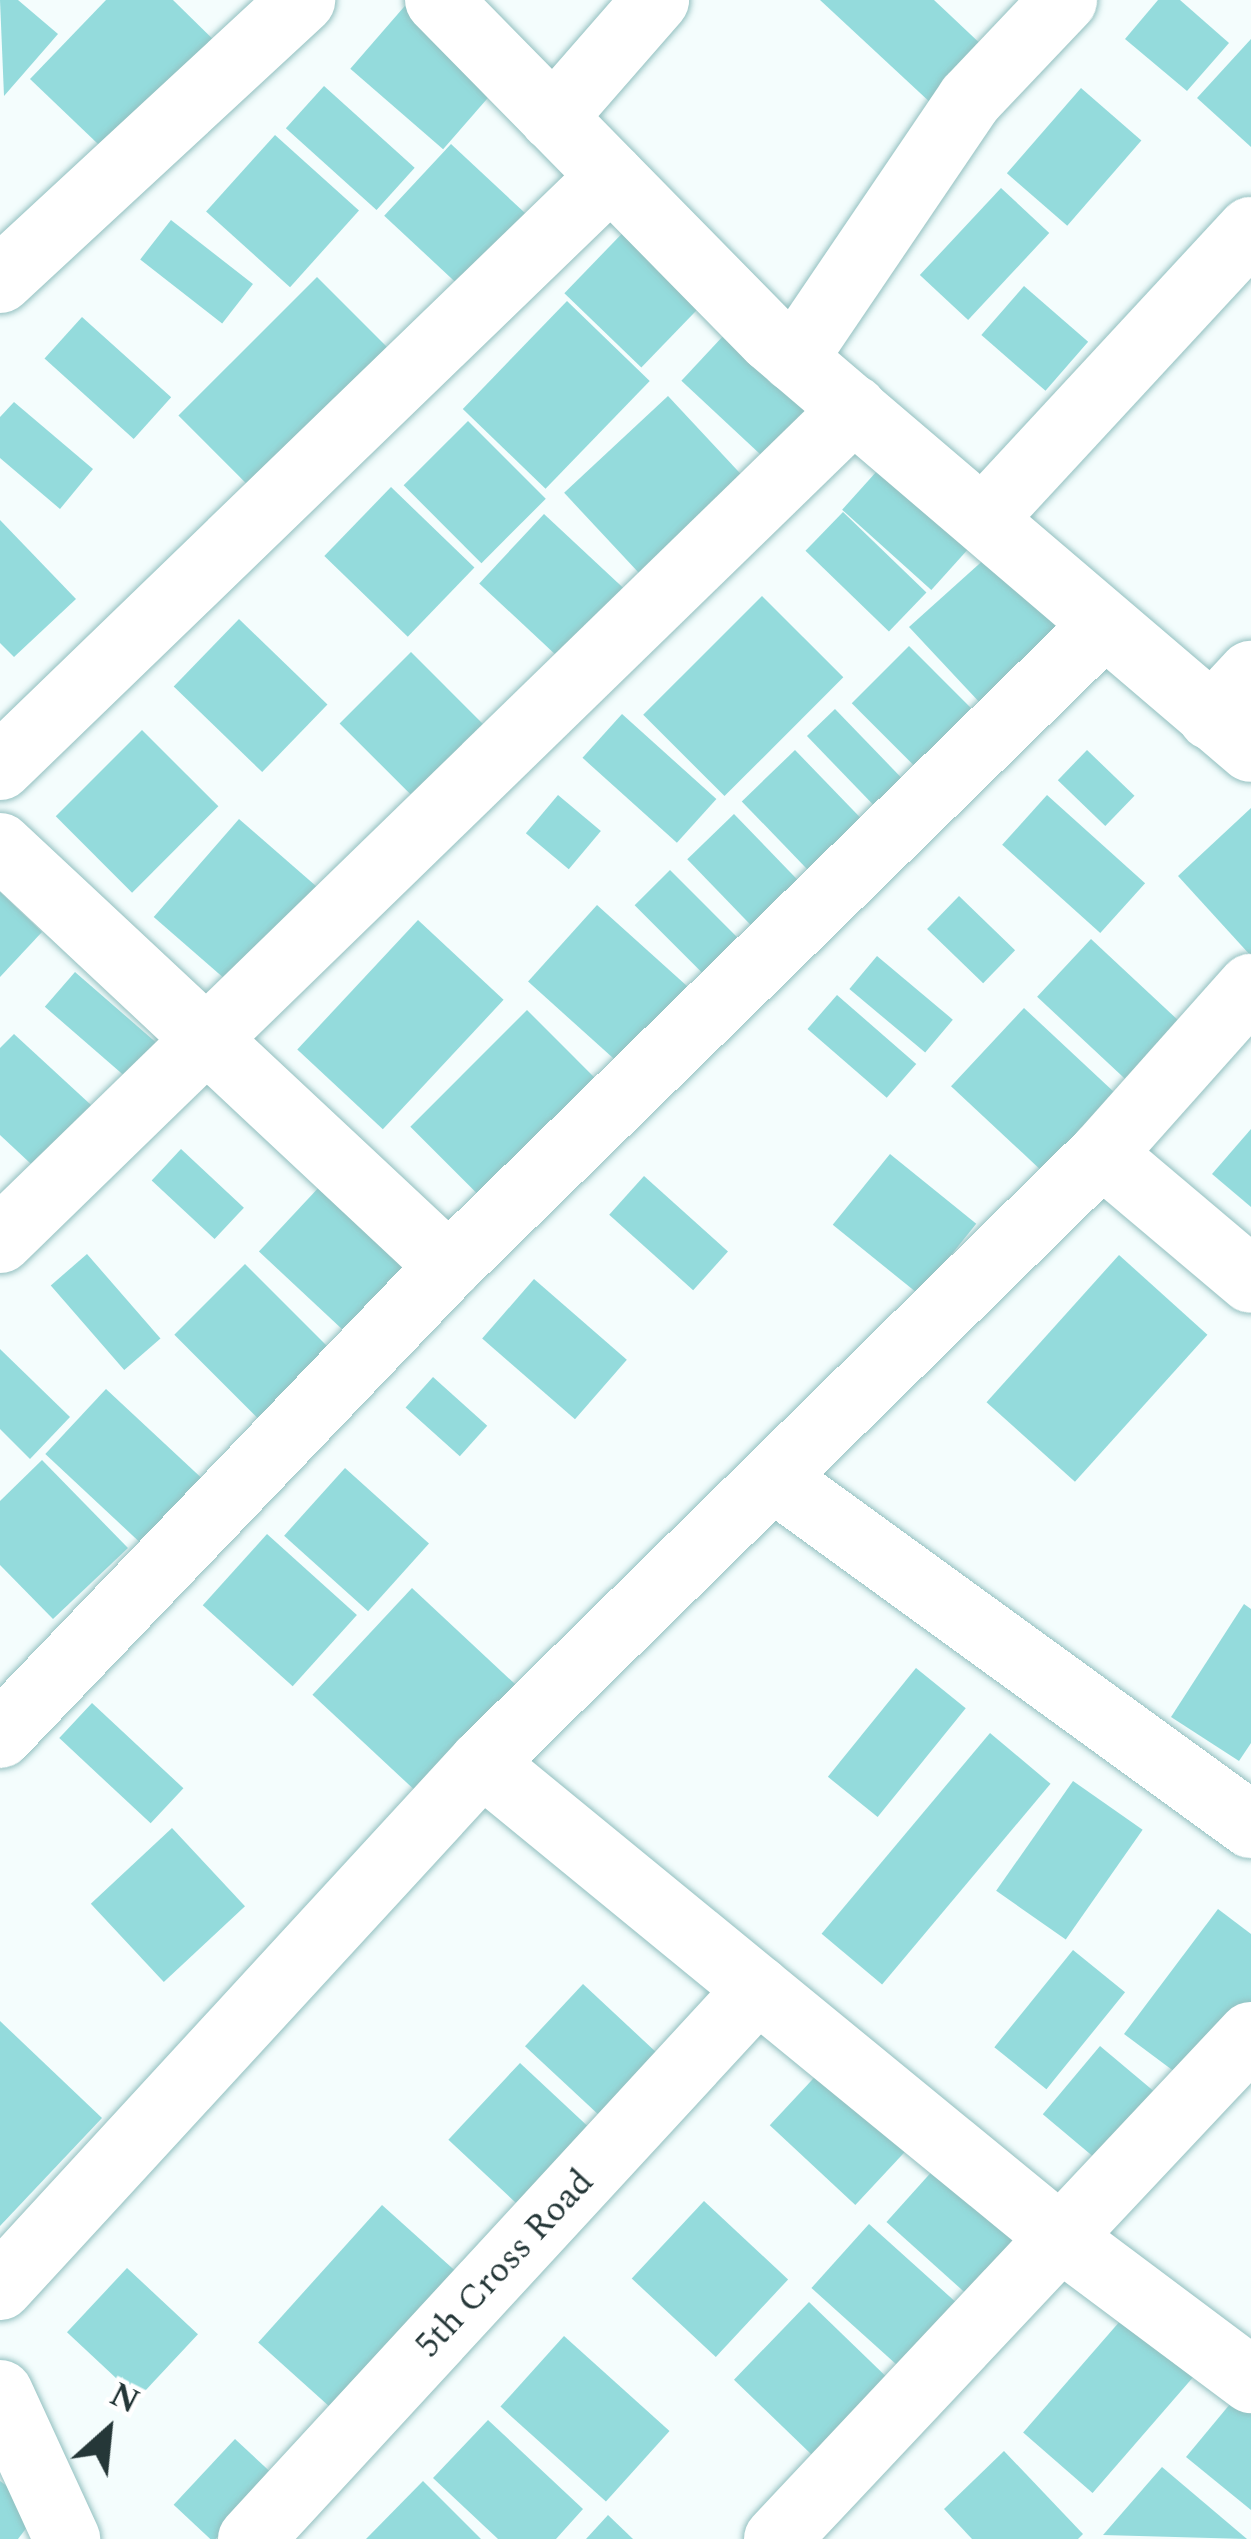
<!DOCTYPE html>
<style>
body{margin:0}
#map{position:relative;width:1251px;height:2539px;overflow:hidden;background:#f4fdfd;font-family:Spectral,serif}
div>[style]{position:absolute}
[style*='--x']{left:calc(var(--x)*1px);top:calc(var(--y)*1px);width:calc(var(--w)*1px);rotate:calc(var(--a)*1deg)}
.building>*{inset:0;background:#94dbdc;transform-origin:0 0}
.roads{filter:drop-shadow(0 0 3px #93c0c0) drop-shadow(0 0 3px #93c0c0)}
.minor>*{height:66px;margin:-33px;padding:0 33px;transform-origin:33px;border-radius:33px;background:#fff}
.tertiary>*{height:66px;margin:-33px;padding:0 33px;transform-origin:33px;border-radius:33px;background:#fff}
span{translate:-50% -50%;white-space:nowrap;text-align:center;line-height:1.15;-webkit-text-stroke:9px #fff;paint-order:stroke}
.street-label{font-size:36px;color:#253738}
.north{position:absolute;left:48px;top:2371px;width:120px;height:120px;-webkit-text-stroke:9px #fff;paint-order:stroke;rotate:27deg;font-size:33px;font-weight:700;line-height:48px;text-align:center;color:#253738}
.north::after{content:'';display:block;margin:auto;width:42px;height:54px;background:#253738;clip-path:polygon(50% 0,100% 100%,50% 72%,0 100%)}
</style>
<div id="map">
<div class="building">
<div style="clip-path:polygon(0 0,18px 0,58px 34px,4px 96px)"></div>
<div style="clip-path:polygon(106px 0,173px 0,228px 54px,120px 165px,30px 79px)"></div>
<div style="left:410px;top:0;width:123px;height:91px;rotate:41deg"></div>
<div style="clip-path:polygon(820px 0,934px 0,986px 49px,933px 105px)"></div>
<div style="clip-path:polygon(1158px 0,1180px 0,1229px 43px,1187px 91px,1125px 39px)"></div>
<div style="clip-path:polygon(1251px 39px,1251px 147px,1197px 98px)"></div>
<div style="left:324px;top:86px;width:122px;height:57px;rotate:42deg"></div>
<div style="left:1081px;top:88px;width:80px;height:113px;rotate:41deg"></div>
<div style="left:275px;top:135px;width:113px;height:103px;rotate:42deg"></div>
<div style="left:451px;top:144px;width:117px;height:98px;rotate:43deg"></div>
<div style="left:1001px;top:188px;width:66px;height:119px;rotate:43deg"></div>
<div style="left:638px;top:217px;width:107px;height:106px;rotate:44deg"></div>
<div style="left:171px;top:220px;width:104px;height:50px;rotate:38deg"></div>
<div style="left:317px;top:277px;width:117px;height:196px;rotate:45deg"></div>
<div style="left:1024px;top:286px;width:85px;height:65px;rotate:41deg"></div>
<div style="left:567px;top:301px;width:115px;height:150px;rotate:44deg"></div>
<div style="left:82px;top:317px;width:120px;height:56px;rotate:42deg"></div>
<div style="left:738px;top:320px;width:125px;height:83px;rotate:43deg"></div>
<div style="left:668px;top:396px;width:120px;height:142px;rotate:47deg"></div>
<div style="clip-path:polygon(14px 402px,93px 469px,60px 509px,0 458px,0 417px)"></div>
<div style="left:468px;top:421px;width:110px;height:91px;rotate:45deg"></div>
<div style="left:895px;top:451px;width:120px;height:79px;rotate:42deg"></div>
<div style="left:391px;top:487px;width:116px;height:96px;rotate:44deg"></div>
<div style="left:843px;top:512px;width:116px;height:54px;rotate:44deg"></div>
<div style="left:544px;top:514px;width:129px;height:95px;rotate:43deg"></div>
<div style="clip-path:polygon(0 520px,76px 599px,14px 657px,0 643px)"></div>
<div style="clip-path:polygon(998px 547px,1098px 624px,996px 720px,909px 627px)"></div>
<div style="left:762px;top:596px;width:115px;height:168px;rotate:45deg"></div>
<div style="left:239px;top:619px;width:123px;height:94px;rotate:44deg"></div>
<div style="left:909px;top:646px;width:107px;height:81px;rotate:45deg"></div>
<div style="left:411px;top:652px;width:124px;height:101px;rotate:45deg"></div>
<div style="left:835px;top:709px;width:110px;height:39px;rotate:46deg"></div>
<div style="left:622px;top:714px;width:127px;height:59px;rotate:42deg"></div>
<div style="left:142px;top:730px;width:108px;height:122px;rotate:45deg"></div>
<div style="left:795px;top:750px;width:106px;height:74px;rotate:46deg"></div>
<div style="left:1087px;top:750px;width:66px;height:42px;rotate:44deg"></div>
<div style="left:558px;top:795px;width:56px;height:50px;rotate:40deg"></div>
<div style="left:1047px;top:795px;width:132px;height:67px;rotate:42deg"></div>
<div style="clip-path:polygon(1251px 808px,1251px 956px,1178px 876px)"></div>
<div style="left:734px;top:814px;width:115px;height:65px;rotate:46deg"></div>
<div style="left:239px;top:819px;width:113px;height:130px;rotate:41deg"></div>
<div style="left:670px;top:870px;width:118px;height:50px;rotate:45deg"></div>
<div style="clip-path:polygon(0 892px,42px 932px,0 977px)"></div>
<div style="left:959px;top:896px;width:78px;height:46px;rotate:44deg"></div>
<div style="left:597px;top:905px;width:142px;height:103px;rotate:42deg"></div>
<div style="left:418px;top:920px;width:117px;height:177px;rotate:43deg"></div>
<div style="left:1091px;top:939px;width:130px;height:79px;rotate:43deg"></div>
<div style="left:877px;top:956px;width:99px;height:43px;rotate:40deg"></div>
<div style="left:75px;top:972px;width:129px;height:46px;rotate:41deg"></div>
<div style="left:837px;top:995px;width:105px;height:45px;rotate:41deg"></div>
<div style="left:1024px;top:1008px;width:134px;height:107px;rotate:43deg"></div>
<div style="left:527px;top:1010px;width:100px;height:165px;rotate:45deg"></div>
<div style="clip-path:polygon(14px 1034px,103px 1116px,45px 1177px,0 1135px,0 1048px)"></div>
<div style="clip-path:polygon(1251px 1129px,1251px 1207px,1212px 1174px)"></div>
<div style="left:181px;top:1149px;width:86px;height:43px;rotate:43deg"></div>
<div style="left:890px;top:1154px;width:111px;height:91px;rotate:39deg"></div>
<div style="left:644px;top:1176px;width:113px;height:52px;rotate:42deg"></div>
<div style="left:321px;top:1185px;width:138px;height:91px;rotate:43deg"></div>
<div style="left:87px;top:1254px;width:112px;height:48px;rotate:49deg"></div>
<div style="left:1119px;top:1255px;width:119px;height:198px;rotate:42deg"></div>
<div style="left:245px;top:1264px;width:134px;height:100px;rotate:45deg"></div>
<div style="left:534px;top:1279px;width:123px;height:79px;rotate:41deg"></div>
<div style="clip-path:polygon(0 1349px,70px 1417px,30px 1459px,0 1429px)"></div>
<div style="left:433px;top:1377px;width:73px;height:41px;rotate:42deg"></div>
<div style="left:106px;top:1389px;width:131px;height:89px;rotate:43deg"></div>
<div style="clip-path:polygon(42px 1460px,128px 1548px,53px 1619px,0 1565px,0 1501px)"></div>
<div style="left:345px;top:1468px;width:113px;height:91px;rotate:42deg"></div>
<div style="left:267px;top:1534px;width:121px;height:96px;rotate:42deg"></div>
<div style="left:412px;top:1588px;width:153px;height:146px;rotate:43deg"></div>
<div style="clip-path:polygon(1244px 1604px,1251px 1609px,1251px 1743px,1239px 1761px,1171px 1717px)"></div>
<div style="left:916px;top:1668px;width:64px;height:140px;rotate:39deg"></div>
<div style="left:92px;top:1703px;width:125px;height:48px;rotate:43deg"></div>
<div style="left:990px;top:1733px;width:79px;height:262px;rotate:40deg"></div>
<div style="left:1073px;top:1781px;width:85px;height:134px;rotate:35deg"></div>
<div style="left:172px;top:1828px;width:107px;height:111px;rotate:47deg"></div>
<div style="clip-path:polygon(1218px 1909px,1251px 1934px,1251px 2004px,1191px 2084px,1124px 2034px)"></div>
<div style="left:1073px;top:1950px;width:67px;height:125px;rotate:39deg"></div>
<div style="left:583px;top:1984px;width:115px;height:85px;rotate:43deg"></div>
<div style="clip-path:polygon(0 2021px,102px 2118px,0 2226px)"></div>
<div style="left:1100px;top:2046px;width:89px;height:89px;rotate:40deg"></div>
<div style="left:520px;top:2063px;width:115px;height:105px;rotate:43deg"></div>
<div style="left:825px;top:2066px;width:117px;height:81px;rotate:43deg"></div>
<div style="left:944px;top:2158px;width:125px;height:86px;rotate:42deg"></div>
<div style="left:704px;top:2201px;width:115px;height:106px;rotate:43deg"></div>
<div style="left:382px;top:2205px;width:113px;height:185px;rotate:42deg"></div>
<div style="left:869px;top:2224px;width:129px;height:86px;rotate:42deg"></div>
<div style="left:127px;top:2268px;width:97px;height:88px;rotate:43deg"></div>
<div style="left:809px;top:2302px;width:124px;height:108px;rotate:44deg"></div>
<div style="left:1134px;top:2305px;width:92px;height:169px;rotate:41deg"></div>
<div style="left:564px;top:2336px;width:142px;height:95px;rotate:42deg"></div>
<div style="clip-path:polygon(1240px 2392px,1251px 2401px,1251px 2510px,1186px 2457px)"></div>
<div style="clip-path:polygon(488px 2420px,583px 2509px,556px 2539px,498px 2539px,433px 2478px)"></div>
<div style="left:235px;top:2439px;width:54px;height:90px;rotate:43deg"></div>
<div style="clip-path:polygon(1004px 2451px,1083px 2534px,1078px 2539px,972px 2539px,944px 2509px)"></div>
<div style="clip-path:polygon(1162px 2467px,1247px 2539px,1103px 2535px)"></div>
<div style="clip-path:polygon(0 2481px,40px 2510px,18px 2539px,0 2539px)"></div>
<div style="clip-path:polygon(423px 2481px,481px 2539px,366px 2539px)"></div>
<div style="clip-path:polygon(608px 2515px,633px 2539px,586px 2539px)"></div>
</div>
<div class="roads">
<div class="minor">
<div style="--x:438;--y:0;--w:475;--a:45.5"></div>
<div style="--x:771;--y:339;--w:631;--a:40.5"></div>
<div style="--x:553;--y:118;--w:157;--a:-48.9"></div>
<div style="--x:0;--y:280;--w:412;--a:-42.8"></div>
<div style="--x:794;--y:359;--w:314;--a:-55.9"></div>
<div style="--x:970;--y:99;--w:137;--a:-46.5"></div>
<div style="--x:983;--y:519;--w:394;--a:-47.2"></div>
<div style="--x:1211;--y:717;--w:59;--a:-47.1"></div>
<div style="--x:0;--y:767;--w:850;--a:-44.05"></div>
<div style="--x:0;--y:846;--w:615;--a:43.09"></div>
<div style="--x:1102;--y:1154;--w:224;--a:-48.3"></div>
<div style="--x:0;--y:1240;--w:1192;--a:-44.22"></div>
<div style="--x:773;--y:1478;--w:591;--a:35.98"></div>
<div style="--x:0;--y:1735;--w:649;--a:-46.25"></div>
<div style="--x:449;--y:1266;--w:916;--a:-44.38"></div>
<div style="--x:482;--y:1763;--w:752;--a:39.34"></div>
<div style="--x:1064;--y:2240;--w:234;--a:36.8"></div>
<div style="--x:0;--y:2287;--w:712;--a:-47.39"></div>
<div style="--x:482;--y:1763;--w:869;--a:-44.49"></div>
<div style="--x:1102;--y:1154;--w:195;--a:40.2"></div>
<div style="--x:251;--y:2539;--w:748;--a:-47.33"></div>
<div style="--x:777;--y:2539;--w:692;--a:-46.76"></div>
</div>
<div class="tertiary">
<div style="--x:0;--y:2393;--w:161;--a:65.3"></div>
</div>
</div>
<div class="street-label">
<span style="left:505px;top:2264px;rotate:-47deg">5th Cross Road</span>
</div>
<div class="north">N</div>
</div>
